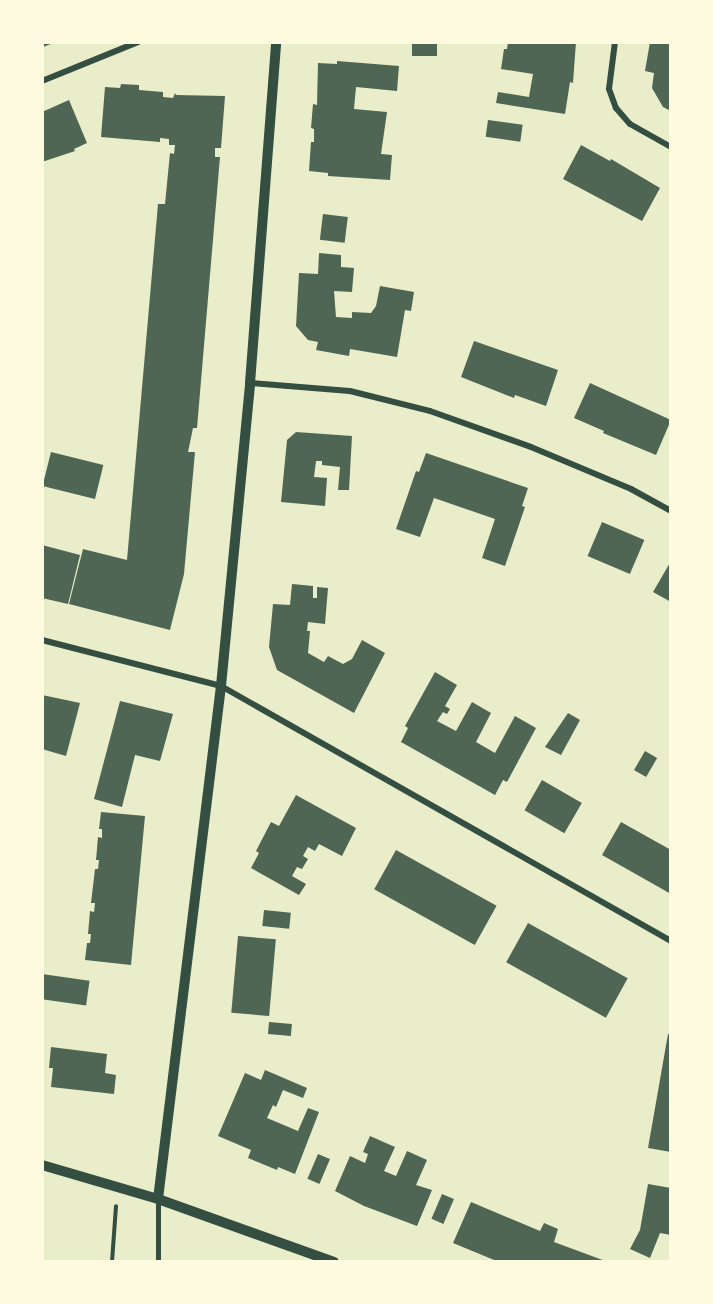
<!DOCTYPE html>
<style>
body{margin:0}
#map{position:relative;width:713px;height:1304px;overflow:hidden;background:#e9edc9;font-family:"Space Grotesk",sans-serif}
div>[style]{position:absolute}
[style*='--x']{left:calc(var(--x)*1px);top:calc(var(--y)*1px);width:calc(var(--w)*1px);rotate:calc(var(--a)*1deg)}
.building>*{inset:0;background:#4f6655;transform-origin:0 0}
.path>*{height:4px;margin:-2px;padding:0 2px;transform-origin:2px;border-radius:2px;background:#344e41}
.service>*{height:4.5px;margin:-2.25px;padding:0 2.25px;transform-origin:2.25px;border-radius:2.25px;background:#344e41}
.minor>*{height:6px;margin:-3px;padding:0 3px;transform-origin:3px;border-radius:3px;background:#344e41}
.tertiary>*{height:10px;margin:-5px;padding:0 5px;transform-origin:5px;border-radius:5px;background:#344e41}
span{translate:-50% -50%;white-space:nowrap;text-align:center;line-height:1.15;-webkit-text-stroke:6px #fefae0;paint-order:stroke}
.frame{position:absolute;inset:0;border:44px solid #fefae0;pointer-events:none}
</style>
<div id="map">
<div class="building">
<div style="clip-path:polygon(42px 42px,56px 42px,43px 47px)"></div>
<div style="left:412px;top:42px;width:25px;height:14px"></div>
<div style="clip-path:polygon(508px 42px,576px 42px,573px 83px,570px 82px,565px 114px,496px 103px,498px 92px,529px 97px,533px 74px,501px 69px,504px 49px,507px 49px)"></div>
<div style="clip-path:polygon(650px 42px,671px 42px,671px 111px,663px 107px,652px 88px,654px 73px,645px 71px)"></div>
<div style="clip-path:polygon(337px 61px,399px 66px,397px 91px,356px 87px,354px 109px,387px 112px,381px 154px,392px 155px,390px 180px,328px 176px,328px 173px,309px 171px,311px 142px,314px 142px,314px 129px,311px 128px,313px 104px,317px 105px,318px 63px,337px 64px)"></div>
<div style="clip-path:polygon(121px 84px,139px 85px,139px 90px,163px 92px,163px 97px,173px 98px,175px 93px,176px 95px,225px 96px,221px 148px,215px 148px,215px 157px,220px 157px,197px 428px,193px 428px,188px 452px,195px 452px,184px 574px,170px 630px,69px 604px,83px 549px,127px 560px,158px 204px,165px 204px,170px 153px,174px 154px,175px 145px,169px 145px,169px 139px,160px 138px,160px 142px,101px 137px,105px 87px,120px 88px)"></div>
<div style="clip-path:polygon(69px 100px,87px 143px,74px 149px,75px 151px,42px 162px,42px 112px)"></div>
<div style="left:488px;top:120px;width:35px;height:17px;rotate:8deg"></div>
<div style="clip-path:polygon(581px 145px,610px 161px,611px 159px,660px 188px,642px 221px,563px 179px)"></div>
<div style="left:323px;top:214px;width:25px;height:26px;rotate:7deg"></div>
<div style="clip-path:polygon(319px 253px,341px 255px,341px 267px,354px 268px,352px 292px,334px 291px,336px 317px,352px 318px,352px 312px,371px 313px,376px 306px,380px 286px,414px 292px,411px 311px,405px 310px,397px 357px,350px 349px,349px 356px,316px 350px,318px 342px,308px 340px,296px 326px,299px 273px,318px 274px)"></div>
<div style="clip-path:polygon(474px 341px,558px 370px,546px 406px,515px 395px,514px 398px,461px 377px)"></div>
<div style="clip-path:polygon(590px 383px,671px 420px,656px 455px,603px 433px,604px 431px,574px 418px)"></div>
<div style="clip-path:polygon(296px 432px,352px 436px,349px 490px,338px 490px,340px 467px,322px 465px,322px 461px,316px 461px,314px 477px,327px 478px,325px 506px,281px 502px,287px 440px)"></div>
<div style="left:51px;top:452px;width:54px;height:35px;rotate:14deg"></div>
<div style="clip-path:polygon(426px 453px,528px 488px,522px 506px,525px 507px,505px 566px,482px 558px,495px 519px,434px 498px,420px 537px,396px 529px,416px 471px,419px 472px)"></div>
<div style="left:602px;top:522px;width:46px;height:37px;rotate:23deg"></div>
<div style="clip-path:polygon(42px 545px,80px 555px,68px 604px,42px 598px)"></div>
<div style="clip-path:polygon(671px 561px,671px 602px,653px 592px)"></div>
<div style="clip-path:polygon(292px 584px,313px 586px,313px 598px,317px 598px,317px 587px,328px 588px,325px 624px,308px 622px,307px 631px,310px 631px,308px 653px,324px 662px,328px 656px,343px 664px,352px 659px,362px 640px,385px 653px,354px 713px,277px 670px,269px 647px,273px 604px,290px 605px)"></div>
<div style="clip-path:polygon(435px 672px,457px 685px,445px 706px,450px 709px,447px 714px,443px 712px,437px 721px,456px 731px,472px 702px,491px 713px,476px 742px,495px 753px,515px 716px,536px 728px,507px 782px,503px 780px,495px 795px,401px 742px,408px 728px,405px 726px)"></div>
<div style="clip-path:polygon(42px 695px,80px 703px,66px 756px,42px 749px)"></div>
<div style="clip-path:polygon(120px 701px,173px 714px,160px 761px,135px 755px,122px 807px,94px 799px)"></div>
<div style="clip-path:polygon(568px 713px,580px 720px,561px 755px,545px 747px)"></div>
<div style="left:645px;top:751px;width:14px;height:22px;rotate:30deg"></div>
<div style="left:542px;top:780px;width:46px;height:35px;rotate:30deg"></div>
<div style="clip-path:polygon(296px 795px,356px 828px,342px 856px,319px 844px,315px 851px,308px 847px,303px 856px,308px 859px,302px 869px,297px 867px,292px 876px,306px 884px,299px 895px,251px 868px,259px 853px,256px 851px,271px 822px,279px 826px)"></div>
<div style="clip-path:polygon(101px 812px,145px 816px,131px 965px,85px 960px,87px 943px,90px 943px,91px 934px,88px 934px,90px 911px,94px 912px,95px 903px,91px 903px,95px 869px,98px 869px,99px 860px,96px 860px,98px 837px,102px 838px,102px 829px,99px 829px)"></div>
<div style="clip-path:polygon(621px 822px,671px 850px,671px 894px,602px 855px)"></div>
<div style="left:396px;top:850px;width:115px;height:45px;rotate:29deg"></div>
<div style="left:264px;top:910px;width:27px;height:16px;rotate:6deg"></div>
<div style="left:528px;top:923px;width:114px;height:45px;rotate:29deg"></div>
<div style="left:238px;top:936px;width:38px;height:77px;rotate:5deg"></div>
<div style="left:42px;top:974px;width:48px;height:25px;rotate:8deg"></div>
<div style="left:269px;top:1022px;width:23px;height:12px;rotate:5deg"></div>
<div style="clip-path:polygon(668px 1034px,671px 1035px,671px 1152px,648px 1148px)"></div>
<div style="clip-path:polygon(51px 1047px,107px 1054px,105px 1073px,116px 1075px,114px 1094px,51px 1087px,53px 1068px,49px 1068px)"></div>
<div style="clip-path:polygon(265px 1070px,307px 1088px,303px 1098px,283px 1090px,276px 1107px,273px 1105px,267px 1118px,298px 1131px,308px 1108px,319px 1112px,295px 1174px,278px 1167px,277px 1170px,248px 1158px,251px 1150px,218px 1136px,245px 1073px,261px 1080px)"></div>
<div style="clip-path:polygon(370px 1136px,395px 1147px,384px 1171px,396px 1176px,407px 1151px,427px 1160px,416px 1185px,432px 1190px,417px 1226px,364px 1206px,335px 1191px,350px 1156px,365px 1163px,368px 1154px,363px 1152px)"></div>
<div style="left:318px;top:1154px;width:13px;height:27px;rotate:23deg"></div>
<div style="clip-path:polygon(648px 1184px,671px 1188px,671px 1235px,660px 1233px,650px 1258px,630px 1249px,640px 1230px)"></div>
<div style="left:442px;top:1194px;width:13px;height:27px;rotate:23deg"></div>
<div style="clip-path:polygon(471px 1202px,540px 1231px,544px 1223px,558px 1229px,554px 1242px,608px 1262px,499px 1262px,453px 1243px)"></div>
</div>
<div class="path">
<div style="--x:112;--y:1262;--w:56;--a:-85.9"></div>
</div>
<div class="service">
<div style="--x:158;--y:1262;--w:63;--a:-90"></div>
</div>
<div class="minor">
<div style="--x:615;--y:42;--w:47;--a:97.3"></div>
<div style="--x:609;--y:89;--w:20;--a:70"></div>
<div style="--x:616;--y:108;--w:21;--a:49"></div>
<div style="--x:630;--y:124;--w:47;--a:29.3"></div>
<div style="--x:42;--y:81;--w:104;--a:-22.1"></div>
<div style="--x:250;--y:383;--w:100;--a:4.6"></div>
<div style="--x:350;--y:391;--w:82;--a:14"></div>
<div style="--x:430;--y:411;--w:107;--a:19.6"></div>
<div style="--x:531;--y:447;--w:108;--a:22.8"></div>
<div style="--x:631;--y:489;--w:46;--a:28.8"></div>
<div style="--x:42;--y:640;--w:185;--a:14.4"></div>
<div style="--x:221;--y:686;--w:517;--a:29.54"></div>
</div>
<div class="tertiary">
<div style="--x:42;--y:1165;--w:121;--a:16.3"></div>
<div style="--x:158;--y:1199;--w:187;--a:19.7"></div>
<div style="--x:158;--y:1199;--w:517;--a:-83"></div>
<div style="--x:221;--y:686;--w:304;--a:-84.5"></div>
<div style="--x:250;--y:383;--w:342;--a:-85.6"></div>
</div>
<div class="frame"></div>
</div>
